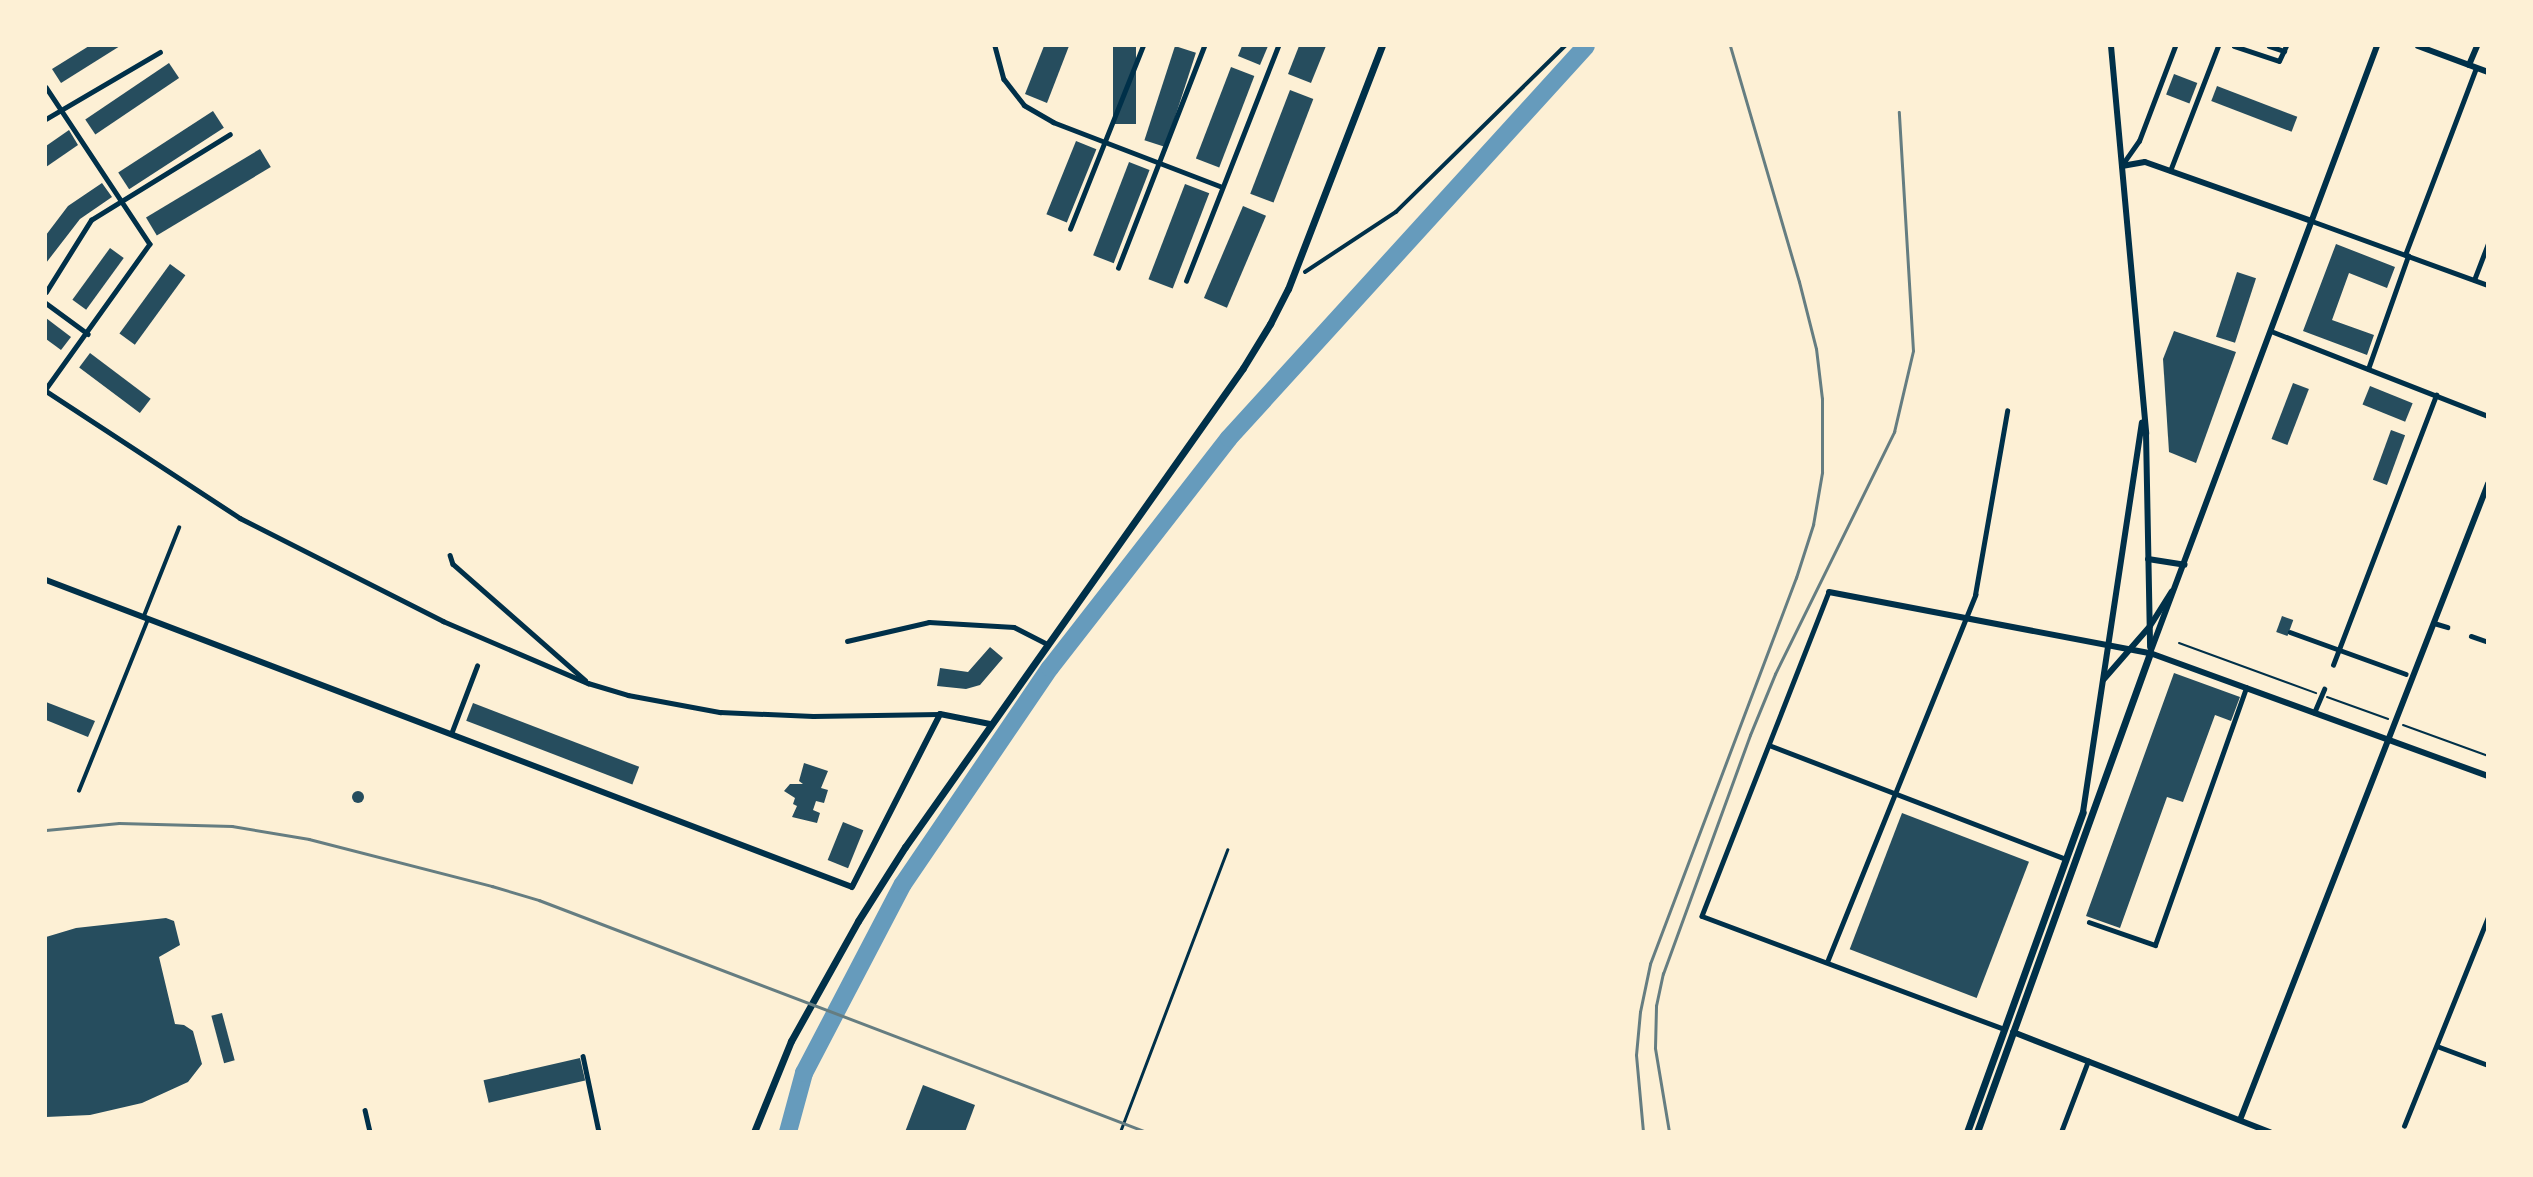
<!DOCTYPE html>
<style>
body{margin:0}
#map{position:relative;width:2533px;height:1177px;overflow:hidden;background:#fdf0d5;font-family:"Open Sans",sans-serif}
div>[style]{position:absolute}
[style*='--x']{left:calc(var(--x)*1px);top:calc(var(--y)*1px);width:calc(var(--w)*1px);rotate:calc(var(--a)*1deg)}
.river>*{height:18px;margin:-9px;padding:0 9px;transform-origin:9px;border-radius:9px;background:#669bbc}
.building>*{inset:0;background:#264d5e;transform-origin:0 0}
.round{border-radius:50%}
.path>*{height:2px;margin:-1px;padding:0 1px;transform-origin:1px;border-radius:1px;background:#003049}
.service>*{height:2.5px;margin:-1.25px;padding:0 1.25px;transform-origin:1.25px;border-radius:1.25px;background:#003049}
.pedestrian>*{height:3.5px;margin:-1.75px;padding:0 1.75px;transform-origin:1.75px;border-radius:1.75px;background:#003049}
.minor>*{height:4.5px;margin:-2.25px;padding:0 2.25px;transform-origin:2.25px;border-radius:2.25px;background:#003049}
.tertiary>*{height:6px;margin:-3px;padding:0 3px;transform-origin:3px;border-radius:3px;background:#003049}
.secondary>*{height:7px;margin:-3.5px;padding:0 3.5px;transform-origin:3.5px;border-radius:3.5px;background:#003049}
.rail>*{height:2.5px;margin:-1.25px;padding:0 1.25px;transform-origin:1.25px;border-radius:1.25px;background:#657d81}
span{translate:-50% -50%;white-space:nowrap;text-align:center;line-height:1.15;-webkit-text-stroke:5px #fdf0d5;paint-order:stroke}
.frame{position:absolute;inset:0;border:47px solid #fdf0d5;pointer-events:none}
</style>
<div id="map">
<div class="river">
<div style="--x:788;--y:1132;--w:61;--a:-74.8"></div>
<div style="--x:804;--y:1073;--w:213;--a:-62.4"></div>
<div style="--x:903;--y:884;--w:261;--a:-55.8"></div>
<div style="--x:1050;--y:668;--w:291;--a:-52.1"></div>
<div style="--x:1229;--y:438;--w:530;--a:-47.68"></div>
</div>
<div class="building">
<div style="clip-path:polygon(89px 46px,120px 46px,61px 83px,52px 69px)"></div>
<div style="clip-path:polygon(1044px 46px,1069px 46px,1047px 103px,1025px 94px)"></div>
<div style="left:1113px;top:46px;width:23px;height:78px"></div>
<div style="left:1175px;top:46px;width:22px;height:99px;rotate:18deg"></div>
<div style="clip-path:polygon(1242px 46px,1268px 46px,1260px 65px,1238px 56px)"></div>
<div style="clip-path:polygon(1299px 46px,1326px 46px,1311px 83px,1288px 74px)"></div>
<div style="left:169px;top:63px;width:18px;height:101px;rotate:56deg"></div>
<div style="left:1231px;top:67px;width:25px;height:98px;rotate:21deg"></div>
<div style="left:2174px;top:74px;width:25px;height:22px;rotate:21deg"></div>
<div style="left:2217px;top:86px;width:86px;height:16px;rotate:21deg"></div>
<div style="left:1290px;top:90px;width:25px;height:111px;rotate:21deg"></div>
<div style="left:213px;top:111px;width:20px;height:113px;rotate:57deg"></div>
<div style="clip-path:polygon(69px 130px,78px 145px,46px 167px,46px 146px)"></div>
<div style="left:1076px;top:141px;width:22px;height:79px;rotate:22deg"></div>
<div style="left:260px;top:149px;width:21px;height:133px;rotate:59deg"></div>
<div style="left:1129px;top:162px;width:22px;height:100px;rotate:21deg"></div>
<div style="clip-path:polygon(102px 183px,112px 197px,80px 219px,46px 263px,46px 235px,68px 206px)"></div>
<div style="left:1185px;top:184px;width:26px;height:102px;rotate:21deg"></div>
<div style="left:1243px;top:206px;width:25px;height:100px;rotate:23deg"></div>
<div style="clip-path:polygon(2336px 244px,2395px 267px,2387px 288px,2349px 273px,2332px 320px,2374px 335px,2367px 355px,2303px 331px)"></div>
<div style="left:110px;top:248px;width:17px;height:64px;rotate:36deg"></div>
<div style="left:170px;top:264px;width:19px;height:86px;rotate:36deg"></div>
<div style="left:2237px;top:272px;width:20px;height:68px;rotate:18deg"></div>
<div style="clip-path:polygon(46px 318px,71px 337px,61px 350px,46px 339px)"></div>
<div style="clip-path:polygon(2174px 331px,2236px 352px,2196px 463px,2169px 452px,2163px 359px)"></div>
<div style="left:90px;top:353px;width:76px;height:18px;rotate:37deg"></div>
<div style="left:2293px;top:383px;width:17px;height:60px;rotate:21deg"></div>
<div style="left:2370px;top:386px;width:46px;height:20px;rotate:22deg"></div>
<div style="left:2391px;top:430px;width:15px;height:53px;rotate:20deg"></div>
<div style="left:2282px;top:616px;width:12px;height:17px;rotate:20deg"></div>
<div style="clip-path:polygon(990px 647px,1003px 658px,980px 685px,966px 689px,937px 686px,940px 668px,968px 672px)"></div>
<div style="clip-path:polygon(2174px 673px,2240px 697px,2231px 721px,2215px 715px,2183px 802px,2167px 797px,2120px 928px,2086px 916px)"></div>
<div style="clip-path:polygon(46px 702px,95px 721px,88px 737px,46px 720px)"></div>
<div style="left:473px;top:703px;width:178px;height:19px;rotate:21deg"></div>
<div style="clip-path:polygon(804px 763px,828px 771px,821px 788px,828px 790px,824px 803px,816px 801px,813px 810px,820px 813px,817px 823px,792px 817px,797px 806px,793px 804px,795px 798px,784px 791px,790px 784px,803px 784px,799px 781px)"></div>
<div class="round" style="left:352px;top:791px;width:12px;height:12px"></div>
<div style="left:1902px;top:813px;width:136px;height:146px;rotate:21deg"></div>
<div style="left:843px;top:822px;width:22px;height:41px;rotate:22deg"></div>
<div style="clip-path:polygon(166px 918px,174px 921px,180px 945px,159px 957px,175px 1024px,184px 1025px,193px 1031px,202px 1064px,188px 1082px,142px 1103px,90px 1115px,46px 1117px,46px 937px,76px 928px)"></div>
<div style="left:222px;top:1013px;width:49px;height:11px;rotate:75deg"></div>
<div style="left:580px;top:1058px;width:23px;height:99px;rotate:77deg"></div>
<div style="clip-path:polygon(923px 1085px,975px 1105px,965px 1132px,905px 1132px)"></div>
</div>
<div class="path">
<div style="--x:2179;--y:643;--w:146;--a:20.1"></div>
<div style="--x:2327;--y:697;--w:65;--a:19.8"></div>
<div style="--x:2403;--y:725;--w:90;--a:20"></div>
</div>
<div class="service">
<div style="--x:1120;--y:1132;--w:302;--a:-69.2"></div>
</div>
<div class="pedestrian">
<div style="--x:1305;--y:272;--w:109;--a:-33.4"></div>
<div style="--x:1396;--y:212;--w:237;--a:-44.5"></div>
<div style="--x:144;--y:616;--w:95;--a:-68.3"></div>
<div style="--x:79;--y:791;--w:185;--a:-68.1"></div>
</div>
<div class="minor">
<div style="--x:995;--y:46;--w:34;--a:75"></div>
<div style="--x:1004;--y:79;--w:33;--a:52"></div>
<div style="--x:1024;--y:105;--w:34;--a:30"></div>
<div style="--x:1053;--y:122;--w:181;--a:21"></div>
<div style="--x:2234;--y:46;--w:47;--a:18.4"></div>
<div style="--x:2279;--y:61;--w:17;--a:-65"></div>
<div style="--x:2269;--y:46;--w:16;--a:18"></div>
<div style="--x:46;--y:87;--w:188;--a:56.5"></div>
<div style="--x:150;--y:244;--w:178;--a:125.6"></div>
<div style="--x:46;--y:119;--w:132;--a:-30.4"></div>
<div style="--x:2122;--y:165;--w:29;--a:-55"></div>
<div style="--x:2139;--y:141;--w:102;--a:-69.2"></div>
<div style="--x:2170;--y:171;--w:134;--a:-69"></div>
<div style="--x:2312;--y:221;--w:187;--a:20"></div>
<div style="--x:1070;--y:229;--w:197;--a:-68.3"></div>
<div style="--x:2405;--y:255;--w:200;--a:-69.2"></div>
<div style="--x:1118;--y:268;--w:238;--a:-68.8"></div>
<div style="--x:2474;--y:280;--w:40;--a:-69"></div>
<div style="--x:1186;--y:281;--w:252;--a:-68.6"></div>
<div style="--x:46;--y:292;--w:85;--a:-58"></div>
<div style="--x:91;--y:220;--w:163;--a:-31.7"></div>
<div style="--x:46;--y:303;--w:52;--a:36.4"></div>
<div style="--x:2271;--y:331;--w:233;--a:21.4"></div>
<div style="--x:2368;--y:369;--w:120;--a:-70.5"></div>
<div style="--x:46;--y:391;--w:232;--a:33.2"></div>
<div style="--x:240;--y:518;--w:228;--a:26.9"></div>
<div style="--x:443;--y:621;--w:158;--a:23.2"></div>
<div style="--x:588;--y:683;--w:42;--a:16.7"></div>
<div style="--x:628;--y:695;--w:94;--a:10.5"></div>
<div style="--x:720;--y:712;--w:93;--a:2.5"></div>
<div style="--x:813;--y:716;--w:126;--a:-0.9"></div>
<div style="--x:450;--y:555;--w:9;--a:72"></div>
<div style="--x:453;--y:564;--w:176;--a:41.3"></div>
<div style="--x:1829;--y:592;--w:348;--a:111.4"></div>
<div style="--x:1702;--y:916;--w:322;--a:20.5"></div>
<div style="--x:2434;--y:623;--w:14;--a:17"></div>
<div style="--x:2290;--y:632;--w:123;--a:19.9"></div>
<div style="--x:2471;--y:636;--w:18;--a:19"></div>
<div style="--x:847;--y:641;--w:84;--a:-13"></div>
<div style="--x:929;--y:622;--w:85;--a:3.4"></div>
<div style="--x:1014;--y:627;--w:37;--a:27"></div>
<div style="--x:2333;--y:665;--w:289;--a:-69.1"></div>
<div style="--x:2314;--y:713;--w:26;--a:-67"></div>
<div style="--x:451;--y:734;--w:73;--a:-69.1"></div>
<div style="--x:1769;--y:745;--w:318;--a:21"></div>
<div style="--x:2089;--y:922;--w:70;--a:19.2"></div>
<div style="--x:2155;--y:945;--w:273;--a:-70.5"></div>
<div style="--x:1827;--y:962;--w:396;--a:-68"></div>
<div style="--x:1975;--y:595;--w:187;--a:-80.1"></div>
<div style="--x:2437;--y:1046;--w:54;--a:20.4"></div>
<div style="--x:583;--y:1056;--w:78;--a:78.1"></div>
<div style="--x:365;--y:1110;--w:23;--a:77"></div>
<div style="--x:2404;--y:1126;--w:225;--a:-68.1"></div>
<div style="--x:2061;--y:1132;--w:76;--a:-69.2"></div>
</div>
<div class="tertiary">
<div style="--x:2111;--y:46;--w:389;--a:84.8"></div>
<div style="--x:2146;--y:433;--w:214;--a:88.9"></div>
<div style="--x:2418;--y:46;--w:75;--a:20.4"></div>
<div style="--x:2469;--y:65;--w:21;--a:-67"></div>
<div style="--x:2122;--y:166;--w:23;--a:-10"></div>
<div style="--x:2145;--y:162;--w:177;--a:19.5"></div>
<div style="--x:2148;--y:559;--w:37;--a:9"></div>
<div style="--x:46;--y:580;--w:862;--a:20.85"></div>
<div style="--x:852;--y:887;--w:194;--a:-63"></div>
<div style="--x:940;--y:714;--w:51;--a:11.3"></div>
<div style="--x:1829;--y:592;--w:327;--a:10.8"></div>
<div style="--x:2150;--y:653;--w:360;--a:20"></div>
<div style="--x:2150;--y:653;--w:648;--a:-69.5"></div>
<div style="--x:2104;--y:679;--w:70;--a:-49"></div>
<div style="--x:2150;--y:626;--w:41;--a:-57.8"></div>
<div style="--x:2083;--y:812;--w:394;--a:-81.4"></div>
<div style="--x:2013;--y:1032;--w:276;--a:21.3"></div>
<div style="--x:2240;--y:1120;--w:683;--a:-68.7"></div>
</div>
<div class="secondary">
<div style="--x:754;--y:1132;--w:98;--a:-67.9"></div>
<div style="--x:791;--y:1041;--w:137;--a:-60.8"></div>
<div style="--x:858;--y:921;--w:88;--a:-57.6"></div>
<div style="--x:905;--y:847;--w:586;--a:-54.79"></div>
<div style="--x:1243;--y:368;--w:52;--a:-58.5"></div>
<div style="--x:1270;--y:324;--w:39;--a:-63"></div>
<div style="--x:1288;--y:289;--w:261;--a:-68.9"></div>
<div style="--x:1967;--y:1132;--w:340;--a:-70.1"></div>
<div style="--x:1977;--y:1132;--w:509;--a:-70.14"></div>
</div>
<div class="rail">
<div style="--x:46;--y:830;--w:73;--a:-5.5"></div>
<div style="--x:119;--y:823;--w:113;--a:1.5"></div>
<div style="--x:232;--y:826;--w:78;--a:9.6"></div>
<div style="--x:309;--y:839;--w:189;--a:14.4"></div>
<div style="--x:492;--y:886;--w:49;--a:16.6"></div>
<div style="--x:539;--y:900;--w:651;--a:20.89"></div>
<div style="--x:1643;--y:1132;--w:77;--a:-95.2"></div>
<div style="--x:1636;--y:1055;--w:43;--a:-84.7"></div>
<div style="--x:1640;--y:1012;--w:49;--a:-78.2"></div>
<div style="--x:1650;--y:964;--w:413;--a:-69.3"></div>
<div style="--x:1796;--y:578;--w:56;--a:-72.2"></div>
<div style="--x:1813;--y:525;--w:53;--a:-80.2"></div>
<div style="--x:1822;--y:473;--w:74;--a:-90"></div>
<div style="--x:1822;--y:399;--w:50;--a:-96.8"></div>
<div style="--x:1816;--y:349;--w:69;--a:-104.2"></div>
<div style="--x:1799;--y:282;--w:246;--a:-106.3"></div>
<div style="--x:1669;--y:1132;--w:85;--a:-99.5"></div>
<div style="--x:1655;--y:1048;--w:42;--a:-88.6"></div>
<div style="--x:1656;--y:1006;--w:33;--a:-78"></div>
<div style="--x:1663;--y:974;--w:254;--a:-70"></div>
<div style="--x:1750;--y:735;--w:66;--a:-67.7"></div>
<div style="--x:1775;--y:674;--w:270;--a:-63.8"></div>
<div style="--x:1894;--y:432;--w:83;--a:-76.8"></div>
<div style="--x:1913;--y:351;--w:239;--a:-93.4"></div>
</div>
<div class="frame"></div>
</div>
